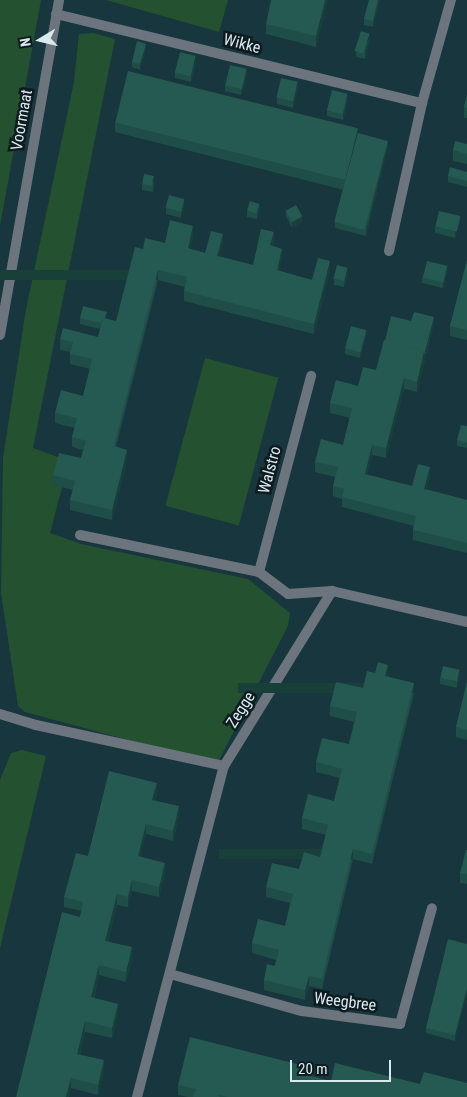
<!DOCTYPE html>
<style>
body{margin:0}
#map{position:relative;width:467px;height:1097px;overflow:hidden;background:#17363d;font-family:"Roboto Condensed",sans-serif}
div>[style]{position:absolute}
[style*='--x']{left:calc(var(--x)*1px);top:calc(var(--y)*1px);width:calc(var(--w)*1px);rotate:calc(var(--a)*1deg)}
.green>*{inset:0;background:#245230;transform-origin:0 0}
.minor>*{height:10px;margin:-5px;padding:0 5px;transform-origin:5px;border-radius:5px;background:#6c757e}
.wall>*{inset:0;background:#1f4d47}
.shaded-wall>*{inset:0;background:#193f39;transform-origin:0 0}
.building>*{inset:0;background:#245a52;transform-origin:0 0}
span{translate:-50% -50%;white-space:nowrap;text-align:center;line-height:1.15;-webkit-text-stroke:5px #0e1b1f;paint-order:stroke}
.street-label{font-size:16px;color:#d9eaee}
.north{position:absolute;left:15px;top:15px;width:50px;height:50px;-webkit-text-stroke:4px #0e1b1f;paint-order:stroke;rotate:261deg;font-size:14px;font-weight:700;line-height:20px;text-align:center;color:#d9eaee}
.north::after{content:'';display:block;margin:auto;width:18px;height:22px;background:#d9eaee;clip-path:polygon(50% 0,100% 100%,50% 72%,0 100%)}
.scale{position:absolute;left:290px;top:1060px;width:101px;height:22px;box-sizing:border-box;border:2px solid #d9eaee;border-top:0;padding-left:6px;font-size:15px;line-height:18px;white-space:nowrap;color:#d9eaee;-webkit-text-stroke:4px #0e1b1f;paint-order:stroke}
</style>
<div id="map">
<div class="green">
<div style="clip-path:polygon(0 0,41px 0,0 226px)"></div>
<div style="clip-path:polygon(106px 0,228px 0,219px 32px)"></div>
<div style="clip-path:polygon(93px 33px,115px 39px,33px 448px,69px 461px,50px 533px,81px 544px,248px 579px,290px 613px,288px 626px,217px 764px,25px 712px,18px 706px,1px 593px,3px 458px,26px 309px,74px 82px,79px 34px)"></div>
<div style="left:205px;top:358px;width:76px;height:153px;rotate:15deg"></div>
<div style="clip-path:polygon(22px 750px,46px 756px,0 948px,0 780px,11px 753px)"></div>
</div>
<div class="minor">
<div style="--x:56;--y:14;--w:377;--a:13.7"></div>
<div style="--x:389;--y:251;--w:152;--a:-77.4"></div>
<div style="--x:422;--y:103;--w:107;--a:-74.3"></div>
<div style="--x:0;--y:335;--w:340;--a:-80"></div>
<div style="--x:80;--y:535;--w:183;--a:11.7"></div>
<div style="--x:259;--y:572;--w:36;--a:37"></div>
<div style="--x:288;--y:594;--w:44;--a:-3.9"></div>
<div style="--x:332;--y:591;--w:139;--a:12.9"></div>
<div style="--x:259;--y:572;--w:203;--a:-75.1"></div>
<div style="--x:0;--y:714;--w:38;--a:17"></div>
<div style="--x:36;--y:725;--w:192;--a:12.3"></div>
<div style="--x:170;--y:974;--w:137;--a:15.7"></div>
<div style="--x:302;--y:1011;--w:99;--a:7.6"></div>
<div style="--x:400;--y:1024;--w:120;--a:-74.6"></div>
<div style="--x:137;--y:1097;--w:342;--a:-75.3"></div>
<div style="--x:224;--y:766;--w:206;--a:-58.3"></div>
</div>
<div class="wall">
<div style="clip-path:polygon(328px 0,316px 47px,266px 34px,266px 24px)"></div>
<div style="clip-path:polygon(369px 0,380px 0,373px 27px,364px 25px,364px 19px)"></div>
<div style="clip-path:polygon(370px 39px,365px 59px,356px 57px,356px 51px)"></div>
<div style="clip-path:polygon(146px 49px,140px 70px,132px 67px,132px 62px)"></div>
<div style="clip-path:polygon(196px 62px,191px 82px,175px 78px,175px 72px)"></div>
<div style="clip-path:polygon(247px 75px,241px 95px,225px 91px,225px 85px)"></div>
<div style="clip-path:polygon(298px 88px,293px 108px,277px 104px,277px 98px)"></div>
<div style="clip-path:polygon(467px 95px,467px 118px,464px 118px,464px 107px)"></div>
<div style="clip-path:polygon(348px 100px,343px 120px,327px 116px,327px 110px)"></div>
<div style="clip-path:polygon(115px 122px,358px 133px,388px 147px,366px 236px,335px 228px,335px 222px,344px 190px,115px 132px)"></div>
<div style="clip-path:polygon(467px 144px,467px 164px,453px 161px,453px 150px)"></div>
<div style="clip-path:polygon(467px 172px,467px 187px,448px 182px,448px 176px)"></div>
<div style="clip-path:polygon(154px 182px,153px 192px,142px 190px,142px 184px)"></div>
<div style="clip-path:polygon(184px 204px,181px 218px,166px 214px,166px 208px)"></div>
<div style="clip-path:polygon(260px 209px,257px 219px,247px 217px,247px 211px)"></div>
<div style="clip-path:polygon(286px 211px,302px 222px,292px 228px,286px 216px)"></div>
<div style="clip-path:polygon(460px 221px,455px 238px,435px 233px,435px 227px)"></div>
<div style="clip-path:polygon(193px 236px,190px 249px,205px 253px,223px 244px,219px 256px,253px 265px,274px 242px,273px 246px,282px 259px,279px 271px,312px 280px,330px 271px,314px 334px,184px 301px,184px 291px,185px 287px,158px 280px,116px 447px,127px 460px,112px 520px,70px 510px,70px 500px,73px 490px,53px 485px,53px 475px,81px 458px,83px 450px,72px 447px,72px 437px,75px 428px,55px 423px,55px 413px,83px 396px,90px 369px,70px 364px,70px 352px,60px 350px,60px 339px,98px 337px,100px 329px,80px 324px,80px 318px,107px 318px,107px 319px,116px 321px,143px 249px,165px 243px)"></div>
<div style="clip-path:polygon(467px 260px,467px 340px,450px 336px,450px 326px)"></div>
<div style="clip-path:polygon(447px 272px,443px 288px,422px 283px,422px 277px)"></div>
<div style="clip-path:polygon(348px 274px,344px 287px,334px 285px,334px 279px)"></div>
<div style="clip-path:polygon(411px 321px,434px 323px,417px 392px,404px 389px,386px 458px,372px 455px,367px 475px,412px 486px,430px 477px,426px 489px,467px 500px,467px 553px,413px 540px,413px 530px,414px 526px,342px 507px,342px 499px,333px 496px,333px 486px,335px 477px,315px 472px,315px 462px,343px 445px,350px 418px,330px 413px,330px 403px,358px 386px,376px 370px,385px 341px)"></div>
<div style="clip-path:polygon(366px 335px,360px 358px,345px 354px,345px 348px)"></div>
<div style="clip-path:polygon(467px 426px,467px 448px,457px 446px,457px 440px)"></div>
<div style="clip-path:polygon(375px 673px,388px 675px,388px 676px,414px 693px,372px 864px,353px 859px,322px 989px,309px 986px,305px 1000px,264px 990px,264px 980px,275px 966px,276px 960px,252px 953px,252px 943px,285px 926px,290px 903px,266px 897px,266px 887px,320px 857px,326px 835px,302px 829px,302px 818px,334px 801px,340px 778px,316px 772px,316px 762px,349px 744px,354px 722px,330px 716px,330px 706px,363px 688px)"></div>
<div style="clip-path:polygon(460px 676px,457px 688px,440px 684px,440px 678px)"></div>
<div style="clip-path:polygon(467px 682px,467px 740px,456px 737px,456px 727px)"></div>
<div style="clip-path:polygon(157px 793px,155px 800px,179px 816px,173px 841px,146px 834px,140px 856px,165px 873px,159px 897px,132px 891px,128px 907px,117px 905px,108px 941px,132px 958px,126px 982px,99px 975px,94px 998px,118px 1014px,112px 1038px,85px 1032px,80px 1054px,104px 1070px,98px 1095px,71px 1088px,69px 1097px,80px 917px,81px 911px,64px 907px,64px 897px,88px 856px)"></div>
<div style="clip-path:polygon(467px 850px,467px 884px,460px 883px,460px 873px)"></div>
<div style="clip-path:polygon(467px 944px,455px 1041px,426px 1033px,426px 1028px)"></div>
<div style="clip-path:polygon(305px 1074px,331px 1081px,420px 1084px,467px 1097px,188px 1097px,178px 1095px,178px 1085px)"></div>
</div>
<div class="shaded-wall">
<div style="clip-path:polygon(325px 0,328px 0,316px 47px,316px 36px)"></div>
<div style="clip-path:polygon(378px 0,380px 0,373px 27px,373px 21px)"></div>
<div style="clip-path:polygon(370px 34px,370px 39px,365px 59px,365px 53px)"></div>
<div style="clip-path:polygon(146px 44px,146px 49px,140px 70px,140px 64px)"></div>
<div style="clip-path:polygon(196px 56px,196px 62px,191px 82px,191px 76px)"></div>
<div style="clip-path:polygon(247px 69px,247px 75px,241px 95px,241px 89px)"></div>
<div style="clip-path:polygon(298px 82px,298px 88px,293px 108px,293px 102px)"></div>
<div style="clip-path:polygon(348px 94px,348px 100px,343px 120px,343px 115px)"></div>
<div style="clip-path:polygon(358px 129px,358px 139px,345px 190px,345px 180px)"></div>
<div style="clip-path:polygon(388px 141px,388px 147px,366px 236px,366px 231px)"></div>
<div style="clip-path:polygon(184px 199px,184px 204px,181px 218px,181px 212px)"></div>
<div style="clip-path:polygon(260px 204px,260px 209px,257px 219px,257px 213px)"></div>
<div style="clip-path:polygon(302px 216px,302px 222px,292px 228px,292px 222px)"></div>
<div style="clip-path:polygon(460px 216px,460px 221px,455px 238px,455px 232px)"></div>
<div style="clip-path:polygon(193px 226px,193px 236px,188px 259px,188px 248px)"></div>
<div style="clip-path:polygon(274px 232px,274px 242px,270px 256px,270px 245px)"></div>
<div style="clip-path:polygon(223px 234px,223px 244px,217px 266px,217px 256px)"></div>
<div style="clip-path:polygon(282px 249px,282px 259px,277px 281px,277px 270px)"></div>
<div style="clip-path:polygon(330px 261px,330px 271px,314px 334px,314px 324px)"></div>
<div style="clip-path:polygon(447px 266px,447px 272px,443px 288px,443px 282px)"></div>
<div style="clip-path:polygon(348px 268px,348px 274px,344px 287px,344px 282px)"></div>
<div style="left:158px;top:270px;width:10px;height:181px;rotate:90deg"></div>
<div style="clip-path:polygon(434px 317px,434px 323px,417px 392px,417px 382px,424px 351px)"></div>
<div style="clip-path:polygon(366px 330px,366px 335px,360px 358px,360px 352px)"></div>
<div style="clip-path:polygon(404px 378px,404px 389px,386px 458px,386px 448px)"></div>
<div style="clip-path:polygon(372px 445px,372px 455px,365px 484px,365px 474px)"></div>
<div style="clip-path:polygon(127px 450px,127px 460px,112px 520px,112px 510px)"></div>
<div style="clip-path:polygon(430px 467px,430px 477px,424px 499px,424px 489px)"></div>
<div style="clip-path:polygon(388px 665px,388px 675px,385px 686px,385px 676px)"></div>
<div style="clip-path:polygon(460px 670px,460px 676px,457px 688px,457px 682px)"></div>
<div style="left:414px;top:683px;width:10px;height:176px;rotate:90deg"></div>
<div style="clip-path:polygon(157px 783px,157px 793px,152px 810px,152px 800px)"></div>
<div style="clip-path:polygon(179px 806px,179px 816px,173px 841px,173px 831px)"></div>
<div style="clip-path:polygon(146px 824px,146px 834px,138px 866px,138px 856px)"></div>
<div style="left:353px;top:849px;width:10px;height:134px;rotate:90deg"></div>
<div style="clip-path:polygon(165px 863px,165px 873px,159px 897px,159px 887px)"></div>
<div style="clip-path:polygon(132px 880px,132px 891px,128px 907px,128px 897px)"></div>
<div style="clip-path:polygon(117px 894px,117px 905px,105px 951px,105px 941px)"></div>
<div style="clip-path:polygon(132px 947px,132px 958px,126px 982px,126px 972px)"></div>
<div style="clip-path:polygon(99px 965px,99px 975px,91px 1007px,91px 997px)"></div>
<div style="clip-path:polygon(309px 976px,309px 986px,305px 1000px,305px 990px)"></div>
<div style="clip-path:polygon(467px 989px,467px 995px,455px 1041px,455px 1035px)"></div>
<div style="clip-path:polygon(118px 1004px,118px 1014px,112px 1038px,112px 1028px)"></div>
<div style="clip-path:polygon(85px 1021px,85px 1032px,77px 1064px,77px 1054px)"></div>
<div style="clip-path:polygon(104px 1060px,104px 1070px,98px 1095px,98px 1085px)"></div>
<div style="clip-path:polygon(71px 1078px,71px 1088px,69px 1097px,66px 1097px)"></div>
</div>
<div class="building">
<div style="clip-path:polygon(271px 0,325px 0,316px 36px,266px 24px)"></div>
<div style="clip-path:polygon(369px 0,378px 0,373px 21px,364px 19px)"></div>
<div style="left:361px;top:31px;width:9px;height:21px;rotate:18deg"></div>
<div style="clip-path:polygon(137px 41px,146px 44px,140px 64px,132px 62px)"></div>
<div style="left:180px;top:52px;width:16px;height:21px;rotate:14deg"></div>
<div style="left:230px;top:65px;width:17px;height:21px;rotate:13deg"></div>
<div style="left:128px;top:71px;width:237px;height:53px;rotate:14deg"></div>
<div style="left:281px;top:78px;width:17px;height:20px;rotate:13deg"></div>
<div style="left:332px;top:90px;width:16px;height:21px;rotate:14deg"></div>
<div style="clip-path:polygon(467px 95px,467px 108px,464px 107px)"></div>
<div style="left:358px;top:133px;width:31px;height:92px;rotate:15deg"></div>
<div style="clip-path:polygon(455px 141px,467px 144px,467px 154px,453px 150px)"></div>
<div style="clip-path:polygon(450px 167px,467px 172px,467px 181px,448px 176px)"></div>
<div style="left:144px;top:174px;width:10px;height:10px;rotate:11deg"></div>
<div style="left:169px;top:195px;width:16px;height:13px;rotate:15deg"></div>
<div style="left:250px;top:201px;width:10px;height:10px;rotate:17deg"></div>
<div style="left:296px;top:205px;width:13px;height:12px;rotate:61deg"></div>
<div style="left:439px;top:211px;width:22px;height:16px;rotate:13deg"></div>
<div style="clip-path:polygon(170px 220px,193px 226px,188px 248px,205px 253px,211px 231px,223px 234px,217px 256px,253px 265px,261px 229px,274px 232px,270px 245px,282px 249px,277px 270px,312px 280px,318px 258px,330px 261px,314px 324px,184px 291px,187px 277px,158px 270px,114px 446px,127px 450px,112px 510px,70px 500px,75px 481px,53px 475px,59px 453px,81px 458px,86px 441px,72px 437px,77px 418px,55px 413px,61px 390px,83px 396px,92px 359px,70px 354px,73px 342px,60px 339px,63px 328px,98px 337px,103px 318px,116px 321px,135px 247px,143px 249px,145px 238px,165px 243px)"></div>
<div style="clip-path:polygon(467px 260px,467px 330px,450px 326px)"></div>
<div style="left:427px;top:261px;width:21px;height:17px;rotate:14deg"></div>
<div style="left:337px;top:265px;width:11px;height:14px;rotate:15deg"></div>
<div style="clip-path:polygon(83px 306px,107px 312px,105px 318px,103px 318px,101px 323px,80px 318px)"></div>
<div style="clip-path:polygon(414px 312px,434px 317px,424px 355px,424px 351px,385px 341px,391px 316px,411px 321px)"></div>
<div style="left:351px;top:326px;width:16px;height:23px;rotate:15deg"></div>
<div style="clip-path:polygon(384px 340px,424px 351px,417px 382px,404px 378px,386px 448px,372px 445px,365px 474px,412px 486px,418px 464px,430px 467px,424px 489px,467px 500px,467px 543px,413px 530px,416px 516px,342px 497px,344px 489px,333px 486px,338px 467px,315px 462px,321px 439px,343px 445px,352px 408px,330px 403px,336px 380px,358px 386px,363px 367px,376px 370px)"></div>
<div style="clip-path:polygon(461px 425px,467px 426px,467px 443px,457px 440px)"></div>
<div style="clip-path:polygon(378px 662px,388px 665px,385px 676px,414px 683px,372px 854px,353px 849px,322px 979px,309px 976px,305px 990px,264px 980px,267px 964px,275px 966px,279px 950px,252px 943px,258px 919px,285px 926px,293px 894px,266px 887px,272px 863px,299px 869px,304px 852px,320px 857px,328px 825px,302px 818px,308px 794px,334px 801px,342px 769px,316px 762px,322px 738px,349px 744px,357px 712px,330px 706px,336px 682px,363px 688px,367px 671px,375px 673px)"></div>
<div style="left:443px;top:666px;width:17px;height:12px;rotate:13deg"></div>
<div style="clip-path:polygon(467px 682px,467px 730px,456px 727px)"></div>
<div style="clip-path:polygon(109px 771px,157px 783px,152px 800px,179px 806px,173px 831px,146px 824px,138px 856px,165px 863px,159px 887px,132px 880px,128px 897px,117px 894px,105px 941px,132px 947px,126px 972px,99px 965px,91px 997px,118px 1004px,112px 1028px,85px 1021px,77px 1054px,104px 1060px,98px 1085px,71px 1078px,66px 1097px,16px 1097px,62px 912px,80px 917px,83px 902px,64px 897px,76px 853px,88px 856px)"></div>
<div style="clip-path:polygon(466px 850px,467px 850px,467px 874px,460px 873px)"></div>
<div style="clip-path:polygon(448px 939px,467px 944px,467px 989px,455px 1035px,426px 1028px)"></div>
<div style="clip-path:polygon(190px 1037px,305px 1066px,302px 1074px,331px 1081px,335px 1063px,420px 1084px,424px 1072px,467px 1083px,467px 1097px,228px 1097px,219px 1095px,219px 1097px,193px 1097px,196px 1089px,178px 1085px)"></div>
</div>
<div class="street-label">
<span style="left:242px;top:44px;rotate:14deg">Wikke</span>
<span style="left:22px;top:120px;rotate:-80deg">Voormaat</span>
<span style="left:270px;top:470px;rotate:-75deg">Walstro</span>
<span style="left:241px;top:710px;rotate:-58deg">Zegge</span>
<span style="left:345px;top:1002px;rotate:7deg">Weegbree</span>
</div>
<div class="north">N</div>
<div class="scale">20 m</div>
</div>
